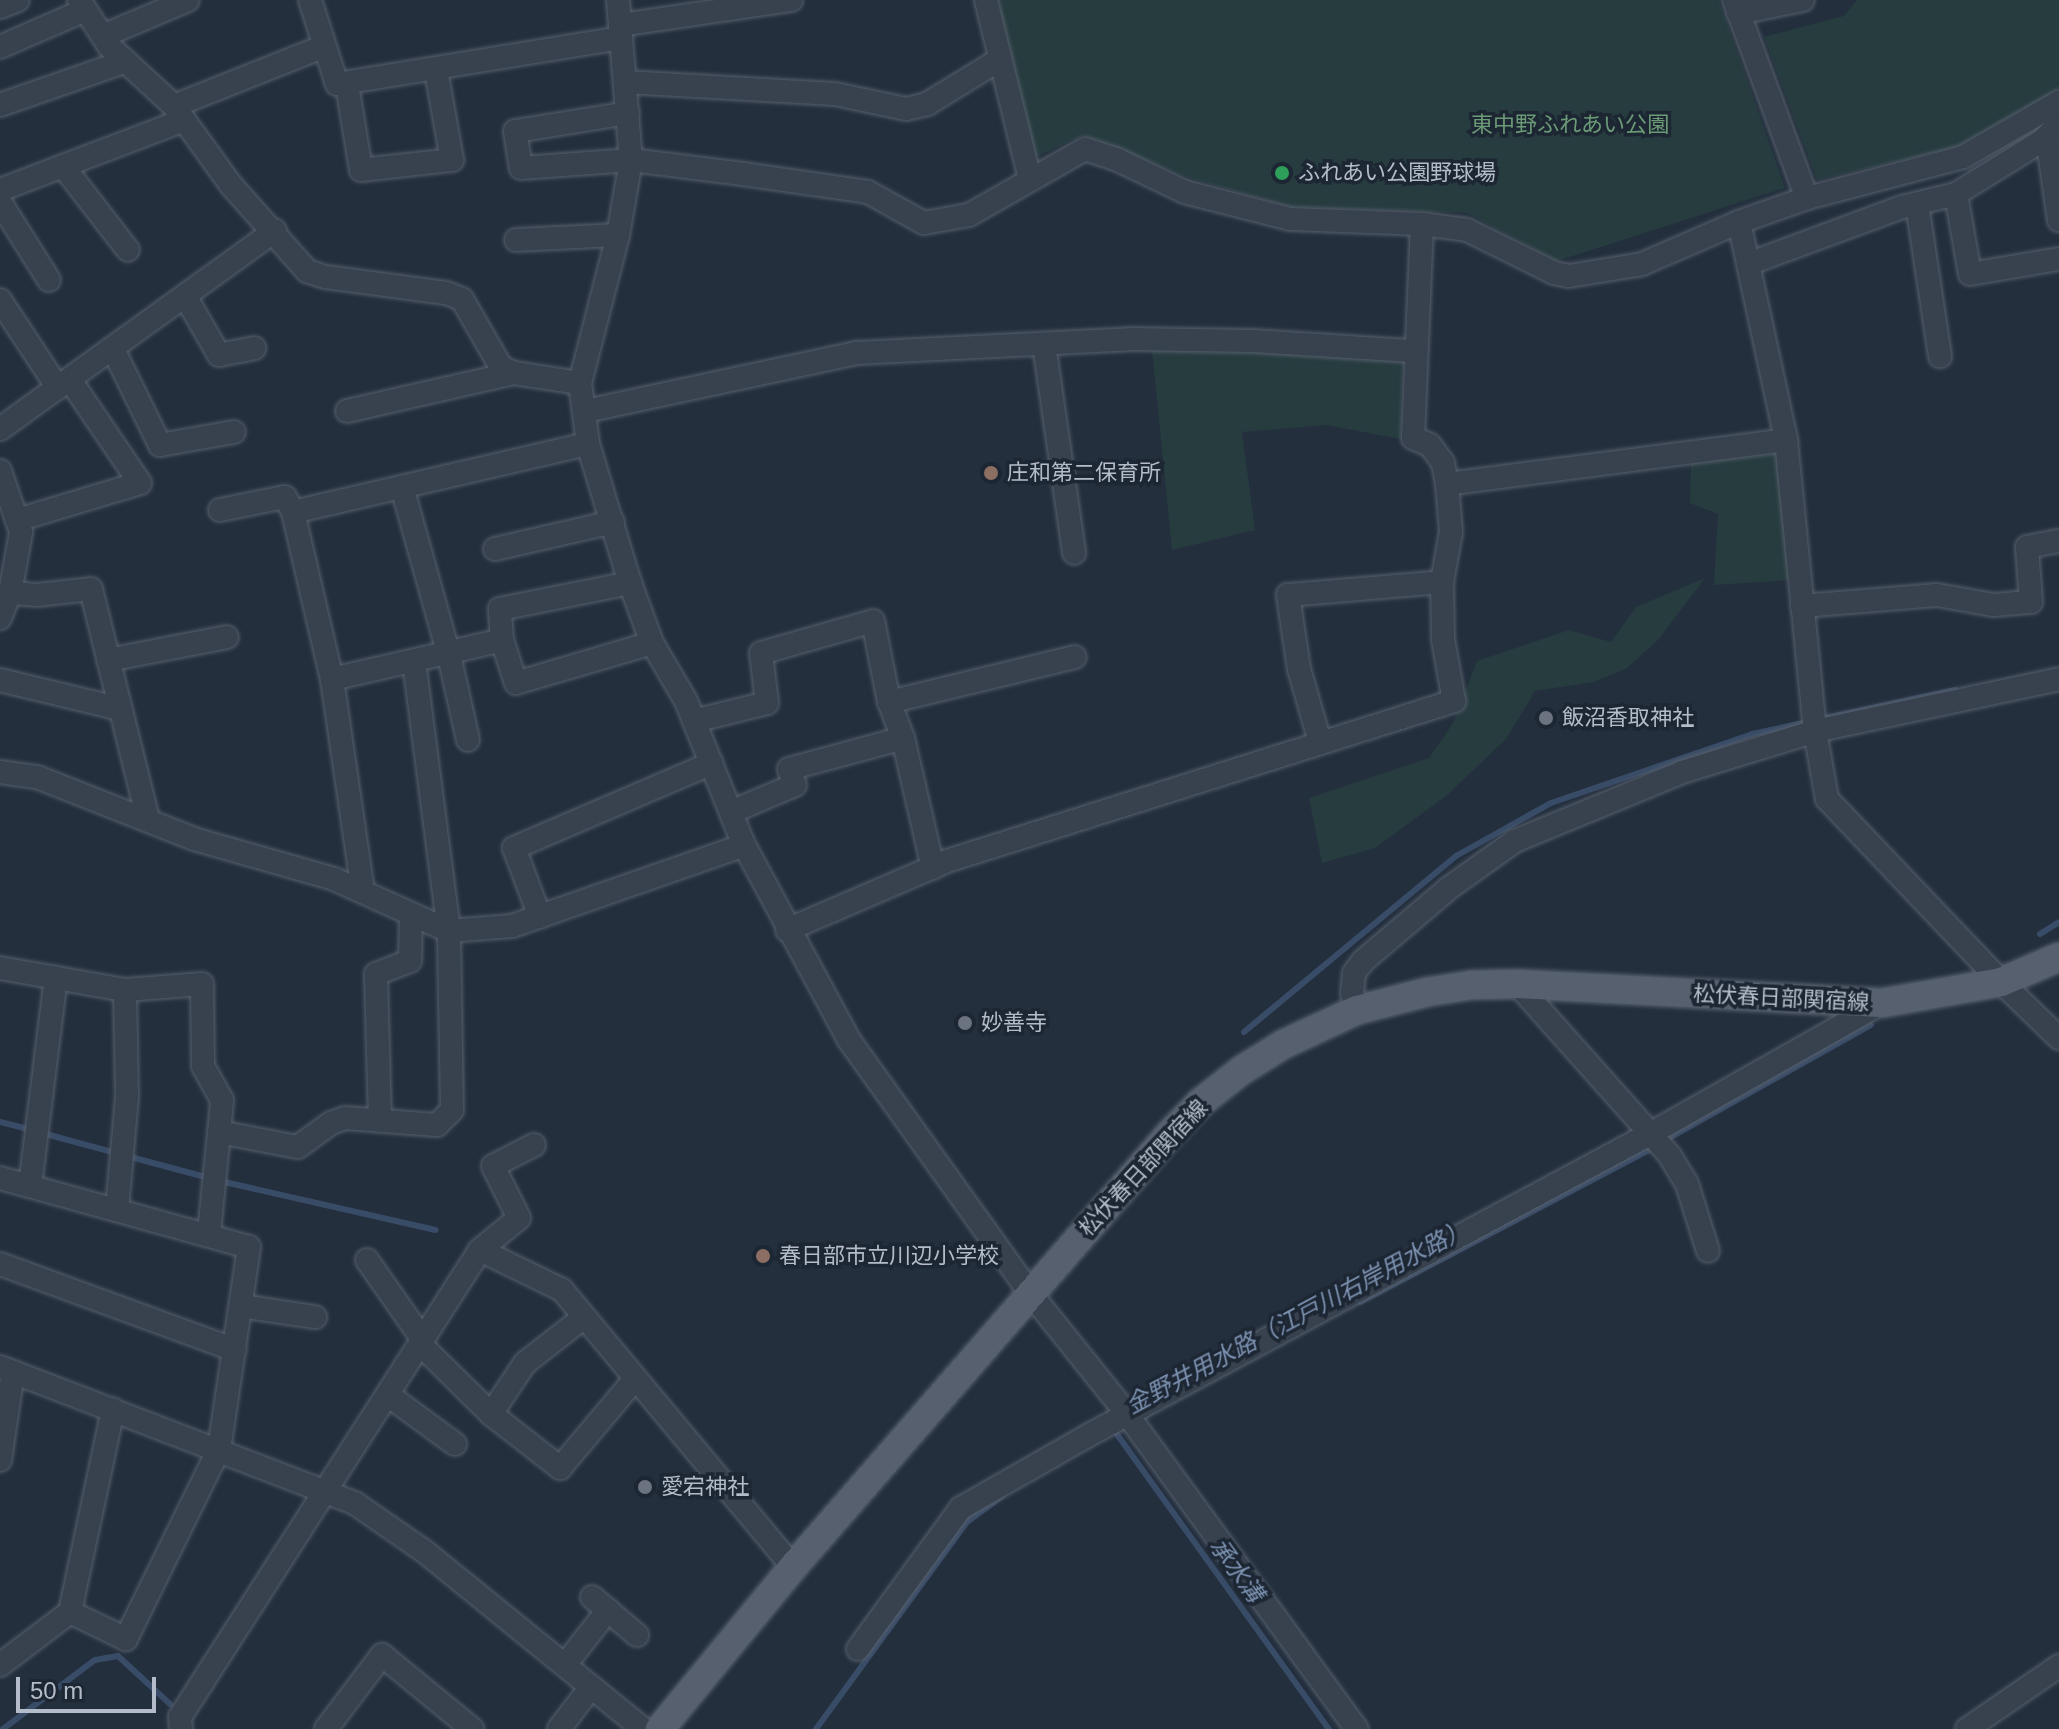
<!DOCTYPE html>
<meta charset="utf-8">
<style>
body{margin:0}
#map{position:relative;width:2059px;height:1729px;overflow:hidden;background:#242f3e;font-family:Helvetica,"Noto Sans JP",sans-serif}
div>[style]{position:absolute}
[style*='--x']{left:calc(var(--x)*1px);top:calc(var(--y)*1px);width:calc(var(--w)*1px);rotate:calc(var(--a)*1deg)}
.green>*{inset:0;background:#263c3f}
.stream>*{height:6px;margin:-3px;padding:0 3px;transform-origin:3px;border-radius:3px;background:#394c67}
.roads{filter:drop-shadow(0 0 2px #565f6c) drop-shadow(0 0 2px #565f6c)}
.minor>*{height:22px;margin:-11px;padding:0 11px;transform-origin:11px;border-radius:11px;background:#38414e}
.major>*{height:28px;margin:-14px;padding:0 14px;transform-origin:14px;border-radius:14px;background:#56606e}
.dots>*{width:22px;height:22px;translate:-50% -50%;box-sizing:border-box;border:4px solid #1d2633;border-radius:50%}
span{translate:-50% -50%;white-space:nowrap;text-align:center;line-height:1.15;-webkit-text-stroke:7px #1d2633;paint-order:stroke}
.park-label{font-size:22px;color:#6b9a76}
.poi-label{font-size:22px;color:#b4bcc9}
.left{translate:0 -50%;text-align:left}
.street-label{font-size:22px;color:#b4bcc9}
.water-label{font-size:24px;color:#7c92b1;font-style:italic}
.scale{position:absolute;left:16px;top:1677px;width:140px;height:36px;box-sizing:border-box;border:4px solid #b4bcc9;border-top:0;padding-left:10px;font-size:24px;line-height:28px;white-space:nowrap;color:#b4bcc9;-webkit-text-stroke:6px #1d2633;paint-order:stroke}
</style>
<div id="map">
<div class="green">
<div style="clip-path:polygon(995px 0,1719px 0,1785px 188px,1557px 261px,1467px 213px,1291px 207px,1189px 178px,1083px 135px,1036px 157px)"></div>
<div style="clip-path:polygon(1857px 0,2059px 0,2059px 89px,1958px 147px,1817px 180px,1764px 37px,1844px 16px)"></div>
<div style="clip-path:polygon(1152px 350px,1255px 350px,1403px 362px,1401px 439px,1326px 425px,1242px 432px,1255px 530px,1172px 550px)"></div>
<div style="clip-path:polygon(1779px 453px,1792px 580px,1714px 585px,1718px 514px,1690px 503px,1691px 463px)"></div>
<div style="clip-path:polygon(1705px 578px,1658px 640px,1627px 668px,1594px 682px,1535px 691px,1506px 739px,1446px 796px,1375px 848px,1322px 863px,1309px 798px,1429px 758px,1453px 723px,1477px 661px,1569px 630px,1611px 642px,1636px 607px)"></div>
</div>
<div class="stream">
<div style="--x:2040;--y:934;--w:22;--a:-32"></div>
<div style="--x:1244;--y:1032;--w:276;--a:-39.7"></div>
<div style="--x:1456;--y:856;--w:109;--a:-29.2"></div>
<div style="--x:1551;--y:803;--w:213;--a:-18.9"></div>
<div style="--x:1752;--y:734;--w:208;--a:-12.2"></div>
<div style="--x:0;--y:1122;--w:32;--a:14"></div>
<div style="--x:42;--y:1133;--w:77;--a:15.1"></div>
<div style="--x:1664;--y:1141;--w:237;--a:-29.3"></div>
<div style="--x:127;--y:1156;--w:85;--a:15"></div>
<div style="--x:220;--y:1181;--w:221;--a:12.8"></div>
<div style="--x:1360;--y:1302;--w:333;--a:-27.7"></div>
<div style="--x:1116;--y:1433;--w:365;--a:54.3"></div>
<div style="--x:3;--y:1729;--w:115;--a:-36.9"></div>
<div style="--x:95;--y:1660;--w:23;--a:-10"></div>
<div style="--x:118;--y:1656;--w:71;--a:42.7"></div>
<div style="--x:816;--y:1729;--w:256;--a:-53.9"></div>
<div style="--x:967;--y:1522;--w:44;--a:-36.6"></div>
</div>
<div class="roads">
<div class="minor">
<div style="--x:79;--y:0;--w:55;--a:56.9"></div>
<div style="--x:109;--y:46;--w:88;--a:42.7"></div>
<div style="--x:174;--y:106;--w:97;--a:54.2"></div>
<div style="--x:231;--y:185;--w:115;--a:48.5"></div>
<div style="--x:307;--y:271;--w:20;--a:18"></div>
<div style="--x:326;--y:277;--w:121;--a:7.6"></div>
<div style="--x:446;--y:293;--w:17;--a:21"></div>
<div style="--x:462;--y:299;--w:78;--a:60.2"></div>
<div style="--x:501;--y:367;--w:14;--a:25"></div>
<div style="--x:514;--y:373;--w:67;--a:8.6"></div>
<div style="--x:310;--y:0;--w:88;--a:72.2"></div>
<div style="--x:337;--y:84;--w:288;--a:-9.2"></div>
<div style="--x:618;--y:0;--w:161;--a:85.4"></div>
<div style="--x:631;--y:160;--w:76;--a:99.8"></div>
<div style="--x:618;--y:235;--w:153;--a:104.4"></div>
<div style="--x:580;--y:383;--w:62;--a:82.5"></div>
<div style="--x:588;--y:444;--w:145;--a:73.2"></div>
<div style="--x:630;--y:583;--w:64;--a:69.9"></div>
<div style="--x:652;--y:643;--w:67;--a:59.6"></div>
<div style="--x:686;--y:701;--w:155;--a:68.1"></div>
<div style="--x:744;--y:845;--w:221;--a:61.7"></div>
<div style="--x:849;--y:1040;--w:312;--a:54.4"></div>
<div style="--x:1031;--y:1294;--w:149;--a:51.3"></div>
<div style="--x:1124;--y:1410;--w:395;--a:53.9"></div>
<div style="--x:986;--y:0;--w:184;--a:76.2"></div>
<div style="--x:1734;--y:0;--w:211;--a:69.8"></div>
<div style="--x:0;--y:7;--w:19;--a:-21"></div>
<div style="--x:1738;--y:13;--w:66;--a:-11.3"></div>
<div style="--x:620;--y:25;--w:173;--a:-8.3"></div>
<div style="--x:103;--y:36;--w:92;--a:-23"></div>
<div style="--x:0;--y:47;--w:93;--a:-23.5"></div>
<div style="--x:625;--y:82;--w:210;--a:3.3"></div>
<div style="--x:835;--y:94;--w:73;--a:11.9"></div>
<div style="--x:906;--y:109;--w:22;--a:-13"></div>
<div style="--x:927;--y:104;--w:84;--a:-31.4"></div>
<div style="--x:347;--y:85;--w:86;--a:80.6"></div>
<div style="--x:361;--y:170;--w:92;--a:-6.3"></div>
<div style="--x:452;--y:160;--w:91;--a:-100.1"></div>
<div style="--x:0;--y:105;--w:133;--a:-19.2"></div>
<div style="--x:174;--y:106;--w:162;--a:-21.7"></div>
<div style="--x:628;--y:113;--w:114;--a:170.9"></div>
<div style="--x:515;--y:131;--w:37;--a:81"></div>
<div style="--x:521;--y:168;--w:110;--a:-4.2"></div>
<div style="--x:631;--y:160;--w:113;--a:7.1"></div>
<div style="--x:743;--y:174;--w:126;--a:8.2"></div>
<div style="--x:868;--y:192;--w:64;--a:29"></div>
<div style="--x:924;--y:223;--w:46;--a:-10.1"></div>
<div style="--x:969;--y:215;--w:133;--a:-29.6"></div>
<div style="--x:1085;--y:149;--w:33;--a:18"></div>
<div style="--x:1116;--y:159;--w:76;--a:25.6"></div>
<div style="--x:1185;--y:192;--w:108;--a:14.4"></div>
<div style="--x:1290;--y:219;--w:132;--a:2.2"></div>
<div style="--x:1422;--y:224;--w:45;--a:7.6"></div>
<div style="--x:1467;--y:230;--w:97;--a:26.3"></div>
<div style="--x:1554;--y:273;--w:15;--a:11"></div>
<div style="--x:1569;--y:276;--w:74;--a:-9.3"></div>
<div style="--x:1642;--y:264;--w:106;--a:-23.4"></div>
<div style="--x:1739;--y:222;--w:72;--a:-19.4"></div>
<div style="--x:1807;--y:198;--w:161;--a:-14.7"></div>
<div style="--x:1963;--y:157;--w:111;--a:-29.8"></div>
<div style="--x:2047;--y:137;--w:84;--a:81.8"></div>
<div style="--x:63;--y:166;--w:106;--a:52.3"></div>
<div style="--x:0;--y:190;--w:197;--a:-20.8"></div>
<div style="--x:1956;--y:194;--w:81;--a:80.1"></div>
<div style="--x:1970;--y:274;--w:90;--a:-9.6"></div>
<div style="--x:0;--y:202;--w:92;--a:57.9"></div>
<div style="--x:1917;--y:204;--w:154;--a:81.4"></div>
<div style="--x:1739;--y:222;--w:223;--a:77.8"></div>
<div style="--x:1786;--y:440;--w:292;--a:84.3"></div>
<div style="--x:1815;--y:731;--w:69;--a:80"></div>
<div style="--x:1827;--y:799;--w:253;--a:46.4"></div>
<div style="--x:2001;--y:982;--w:81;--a:44"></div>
<div style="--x:1422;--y:224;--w:214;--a:92.4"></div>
<div style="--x:1413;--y:438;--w:18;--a:22"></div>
<div style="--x:1430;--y:445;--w:22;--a:54"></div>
<div style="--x:1443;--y:463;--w:21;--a:79"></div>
<div style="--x:1447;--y:484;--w:342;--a:-7.4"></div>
<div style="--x:516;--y:240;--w:102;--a:-2.8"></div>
<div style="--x:1748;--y:264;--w:164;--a:-20.3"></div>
<div style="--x:1902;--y:207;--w:56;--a:-13.5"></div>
<div style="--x:1956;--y:194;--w:102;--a:-31.8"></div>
<div style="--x:2043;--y:140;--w:23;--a:-45"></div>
<div style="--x:185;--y:296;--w:68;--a:60"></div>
<div style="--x:219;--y:355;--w:36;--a:-11"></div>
<div style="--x:0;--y:300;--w:105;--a:56.6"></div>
<div style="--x:1044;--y:344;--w:211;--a:81.8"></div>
<div style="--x:113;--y:349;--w:107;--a:63.9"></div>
<div style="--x:160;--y:445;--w:75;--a:-10"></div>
<div style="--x:347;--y:411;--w:171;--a:-12.8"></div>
<div style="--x:586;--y:411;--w:277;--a:-12.1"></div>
<div style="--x:857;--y:353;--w:273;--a:-2.9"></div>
<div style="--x:1130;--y:339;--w:123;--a:0.9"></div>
<div style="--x:1253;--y:341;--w:161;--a:3.6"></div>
<div style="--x:0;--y:429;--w:339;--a:-35.8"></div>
<div style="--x:0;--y:471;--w:65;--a:71"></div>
<div style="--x:21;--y:532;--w:62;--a:100.2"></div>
<div style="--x:10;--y:593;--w:27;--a:112"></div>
<div style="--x:402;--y:487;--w:174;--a:74.4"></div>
<div style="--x:449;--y:655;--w:87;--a:77.4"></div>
<div style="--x:220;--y:510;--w:66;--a:-11.3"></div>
<div style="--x:285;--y:497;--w:17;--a:62"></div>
<div style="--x:293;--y:512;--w:171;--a:76.9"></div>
<div style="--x:332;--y:679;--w:215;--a:81.7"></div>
<div style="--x:293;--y:512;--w:303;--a:-13"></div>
<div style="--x:17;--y:520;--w:128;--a:-16.7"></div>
<div style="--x:140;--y:483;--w:125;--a:-124.2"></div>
<div style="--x:495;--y:549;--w:121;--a:-12.9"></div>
<div style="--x:10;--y:593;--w:27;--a:4"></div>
<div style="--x:37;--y:595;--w:54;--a:-6.3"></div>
<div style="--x:91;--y:589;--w:238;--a:76.1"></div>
<div style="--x:1802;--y:606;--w:135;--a:-4.7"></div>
<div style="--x:1937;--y:595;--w:58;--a:10"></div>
<div style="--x:1994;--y:605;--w:37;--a:-5"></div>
<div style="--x:2031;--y:602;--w:55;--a:-94.2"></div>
<div style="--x:2027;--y:547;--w:33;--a:-11"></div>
<div style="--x:502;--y:640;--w:45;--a:72"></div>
<div style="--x:516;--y:683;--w:142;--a:-16.4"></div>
<div style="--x:108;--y:660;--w:121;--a:-10.9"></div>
<div style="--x:332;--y:679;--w:174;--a:-12.9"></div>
<div style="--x:502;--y:640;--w:31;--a:-94"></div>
<div style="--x:500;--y:609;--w:133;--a:-11.3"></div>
<div style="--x:0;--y:680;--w:124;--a:13.5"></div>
<div style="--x:694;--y:721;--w:75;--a:-13.9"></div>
<div style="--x:767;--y:703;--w:50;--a:-96.8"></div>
<div style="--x:761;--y:653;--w:116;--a:-15.9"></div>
<div style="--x:873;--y:621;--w:83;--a:78.8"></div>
<div style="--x:1320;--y:742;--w:76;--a:-106"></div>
<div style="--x:1299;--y:669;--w:75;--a:-98.5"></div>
<div style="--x:1288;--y:595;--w:155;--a:-4.8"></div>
<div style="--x:0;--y:772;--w:37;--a:8"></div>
<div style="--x:37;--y:777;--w:169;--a:21.5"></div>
<div style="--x:194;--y:839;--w:146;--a:15.9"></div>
<div style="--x:334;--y:879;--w:126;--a:24.3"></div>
<div style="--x:449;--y:931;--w:63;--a:-4.5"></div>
<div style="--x:512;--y:926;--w:246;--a:-19.2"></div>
<div style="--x:731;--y:812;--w:69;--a:-22.9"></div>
<div style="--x:795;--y:785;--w:17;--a:-111"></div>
<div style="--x:789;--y:769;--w:118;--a:-15.2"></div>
<div style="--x:933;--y:868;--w:133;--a:-103"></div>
<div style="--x:903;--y:738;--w:39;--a:-111"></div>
<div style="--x:889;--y:702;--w:191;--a:-13.6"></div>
<div style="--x:540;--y:917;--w:74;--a:-110.6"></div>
<div style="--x:514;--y:848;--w:215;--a:-23.2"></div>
<div style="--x:787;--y:930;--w:174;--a:-23.3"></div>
<div style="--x:947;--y:861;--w:532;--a:-17.51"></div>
<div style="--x:1454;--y:701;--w:63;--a:-100.1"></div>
<div style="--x:1443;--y:639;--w:57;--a:-91"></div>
<div style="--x:1442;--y:582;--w:51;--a:-79.8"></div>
<div style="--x:1451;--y:532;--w:48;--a:-94.8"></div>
<div style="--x:0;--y:968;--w:127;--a:10"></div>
<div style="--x:125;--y:990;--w:77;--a:-4.5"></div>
<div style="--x:202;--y:984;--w:82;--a:89.3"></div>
<div style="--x:203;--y:1066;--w:39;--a:61"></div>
<div style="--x:222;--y:1100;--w:32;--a:95"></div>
<div style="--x:1517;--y:984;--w:230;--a:48.3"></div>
<div style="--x:1670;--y:1156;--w:33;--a:59"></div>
<div style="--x:1687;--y:1184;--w:70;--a:72.6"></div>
<div style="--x:1357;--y:1010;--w:18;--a:-106"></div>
<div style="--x:1352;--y:993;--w:20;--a:-84"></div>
<div style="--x:1354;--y:973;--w:15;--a:-53"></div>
<div style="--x:1363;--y:961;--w:113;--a:-40.3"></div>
<div style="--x:1449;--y:888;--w:81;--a:-35.5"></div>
<div style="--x:1515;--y:841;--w:181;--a:-22.4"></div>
<div style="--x:1682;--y:772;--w:139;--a:-17.1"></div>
<div style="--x:1815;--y:731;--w:249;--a:-12"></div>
<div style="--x:380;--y:1121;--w:147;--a:-91.6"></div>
<div style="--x:376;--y:974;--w:36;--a:-21"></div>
<div style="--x:410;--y:961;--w:46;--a:-88.8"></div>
<div style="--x:0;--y:1178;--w:258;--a:15.5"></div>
<div style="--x:249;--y:1247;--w:204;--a:98.4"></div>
<div style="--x:219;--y:1449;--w:212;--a:116.1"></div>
<div style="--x:126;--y:1639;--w:62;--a:-154.3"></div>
<div style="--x:30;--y:1186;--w:210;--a:-82.9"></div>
<div style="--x:117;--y:1209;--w:113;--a:-84.9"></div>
<div style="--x:127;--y:1096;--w:106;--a:-91.1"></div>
<div style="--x:209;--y:1233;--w:101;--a:-84.3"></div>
<div style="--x:219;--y:1132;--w:80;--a:10.8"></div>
<div style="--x:298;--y:1147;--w:41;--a:-36"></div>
<div style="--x:331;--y:1123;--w:15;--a:-20"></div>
<div style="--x:345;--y:1118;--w:92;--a:4.4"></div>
<div style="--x:437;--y:1125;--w:21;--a:-45"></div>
<div style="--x:452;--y:1110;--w:179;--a:-91"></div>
<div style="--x:449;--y:931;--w:271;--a:-97.4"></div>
<div style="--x:480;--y:1250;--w:50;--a:-39.4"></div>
<div style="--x:519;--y:1218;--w:58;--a:-116.6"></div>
<div style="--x:493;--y:1166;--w:46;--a:-27.1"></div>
<div style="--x:367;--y:1260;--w:98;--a:55"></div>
<div style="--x:0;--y:1264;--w:250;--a:20.1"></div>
<div style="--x:241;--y:1306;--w:75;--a:8.5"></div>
<div style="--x:420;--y:1344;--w:100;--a:44.6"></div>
<div style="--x:491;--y:1414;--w:88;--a:38"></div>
<div style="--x:560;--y:1468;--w:116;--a:-49.9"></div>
<div style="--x:0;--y:1367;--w:381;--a:21"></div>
<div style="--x:356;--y:1504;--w:83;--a:34.7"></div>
<div style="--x:424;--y:1551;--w:282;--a:39.1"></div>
<div style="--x:388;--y:1395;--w:83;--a:36.2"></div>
<div style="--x:491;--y:1414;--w:61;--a:-56.3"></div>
<div style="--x:525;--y:1363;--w:75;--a:-37.9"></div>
<div style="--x:0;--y:1460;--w:89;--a:-81.6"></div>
<div style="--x:592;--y:1597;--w:59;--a:40.2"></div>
<div style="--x:858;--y:1649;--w:175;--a:-53.9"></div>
<div style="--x:961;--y:1508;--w:147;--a:-29.7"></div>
<div style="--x:1089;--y:1435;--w:637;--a:-28.22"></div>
<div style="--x:1650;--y:1134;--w:266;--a:-29.5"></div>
<div style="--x:0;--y:1665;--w:88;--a:-37.1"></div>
<div style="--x:70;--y:1612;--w:207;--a:-78"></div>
<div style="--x:565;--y:1665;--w:70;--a:-52"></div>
<div style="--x:181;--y:1729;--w:12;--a:-95"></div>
<div style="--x:180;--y:1717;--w:555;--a:-57.28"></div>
<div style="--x:480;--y:1250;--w:91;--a:26"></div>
<div style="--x:562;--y:1290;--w:361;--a:50.2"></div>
<div style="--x:326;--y:1729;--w:93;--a:-52.9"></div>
<div style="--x:382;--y:1655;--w:117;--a:39.4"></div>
<div style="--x:559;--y:1729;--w:53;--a:-52.7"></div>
<div style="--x:1967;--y:1729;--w:112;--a:-34.4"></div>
</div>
<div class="major">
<div style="--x:660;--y:1729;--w:210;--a:-50.6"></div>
<div style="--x:793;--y:1567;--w:573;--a:-48.96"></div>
<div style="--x:1169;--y:1135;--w:45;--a:-45.9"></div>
<div style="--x:1200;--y:1103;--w:53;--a:-38.2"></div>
<div style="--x:1242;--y:1070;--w:49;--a:-31.8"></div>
<div style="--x:1284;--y:1044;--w:81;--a:-25"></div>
<div style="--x:1357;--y:1010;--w:72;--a:-14.4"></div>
<div style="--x:1427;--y:992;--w:45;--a:-9"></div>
<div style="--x:1471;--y:985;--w:46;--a:-1.2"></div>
<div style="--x:1517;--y:984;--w:365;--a:3"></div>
<div style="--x:1882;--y:1003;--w:121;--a:-10"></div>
<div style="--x:2001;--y:982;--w:63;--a:-23.3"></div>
</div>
</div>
<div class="dots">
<div style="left:1282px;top:173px;background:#2e9e5b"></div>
<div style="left:991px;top:473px;background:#8d6e63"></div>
<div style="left:1546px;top:718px;background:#6b7280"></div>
<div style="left:965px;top:1023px;background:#6b7280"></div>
<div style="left:763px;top:1256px;background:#8d6e63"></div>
<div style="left:645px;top:1487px;background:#6b7280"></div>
</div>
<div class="park-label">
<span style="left:1570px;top:125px">東中野ふれあい公園</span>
</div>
<div class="poi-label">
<span class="left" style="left:1298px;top:173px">ふれあい公園野球場</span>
<span class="left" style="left:1007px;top:473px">庄和第二保育所</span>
<span class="left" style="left:1562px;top:718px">飯沼香取神社</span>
<span class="left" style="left:981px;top:1023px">妙善寺</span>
<span class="left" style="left:779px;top:1256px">春日部市立川辺小学校</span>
<span class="left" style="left:661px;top:1487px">愛宕神社</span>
</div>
<div class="street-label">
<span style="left:1781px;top:998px;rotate:3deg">松伏春日部関宿線</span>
<span style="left:1143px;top:1168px;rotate:-47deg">松伏春日部関宿線</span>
</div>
<div class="water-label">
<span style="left:1297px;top:1317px;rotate:-28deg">金野井用水路（江戸川右岸用水路）</span>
<span style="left:1237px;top:1570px;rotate:54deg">承水溝</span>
</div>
<div class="scale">50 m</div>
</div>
